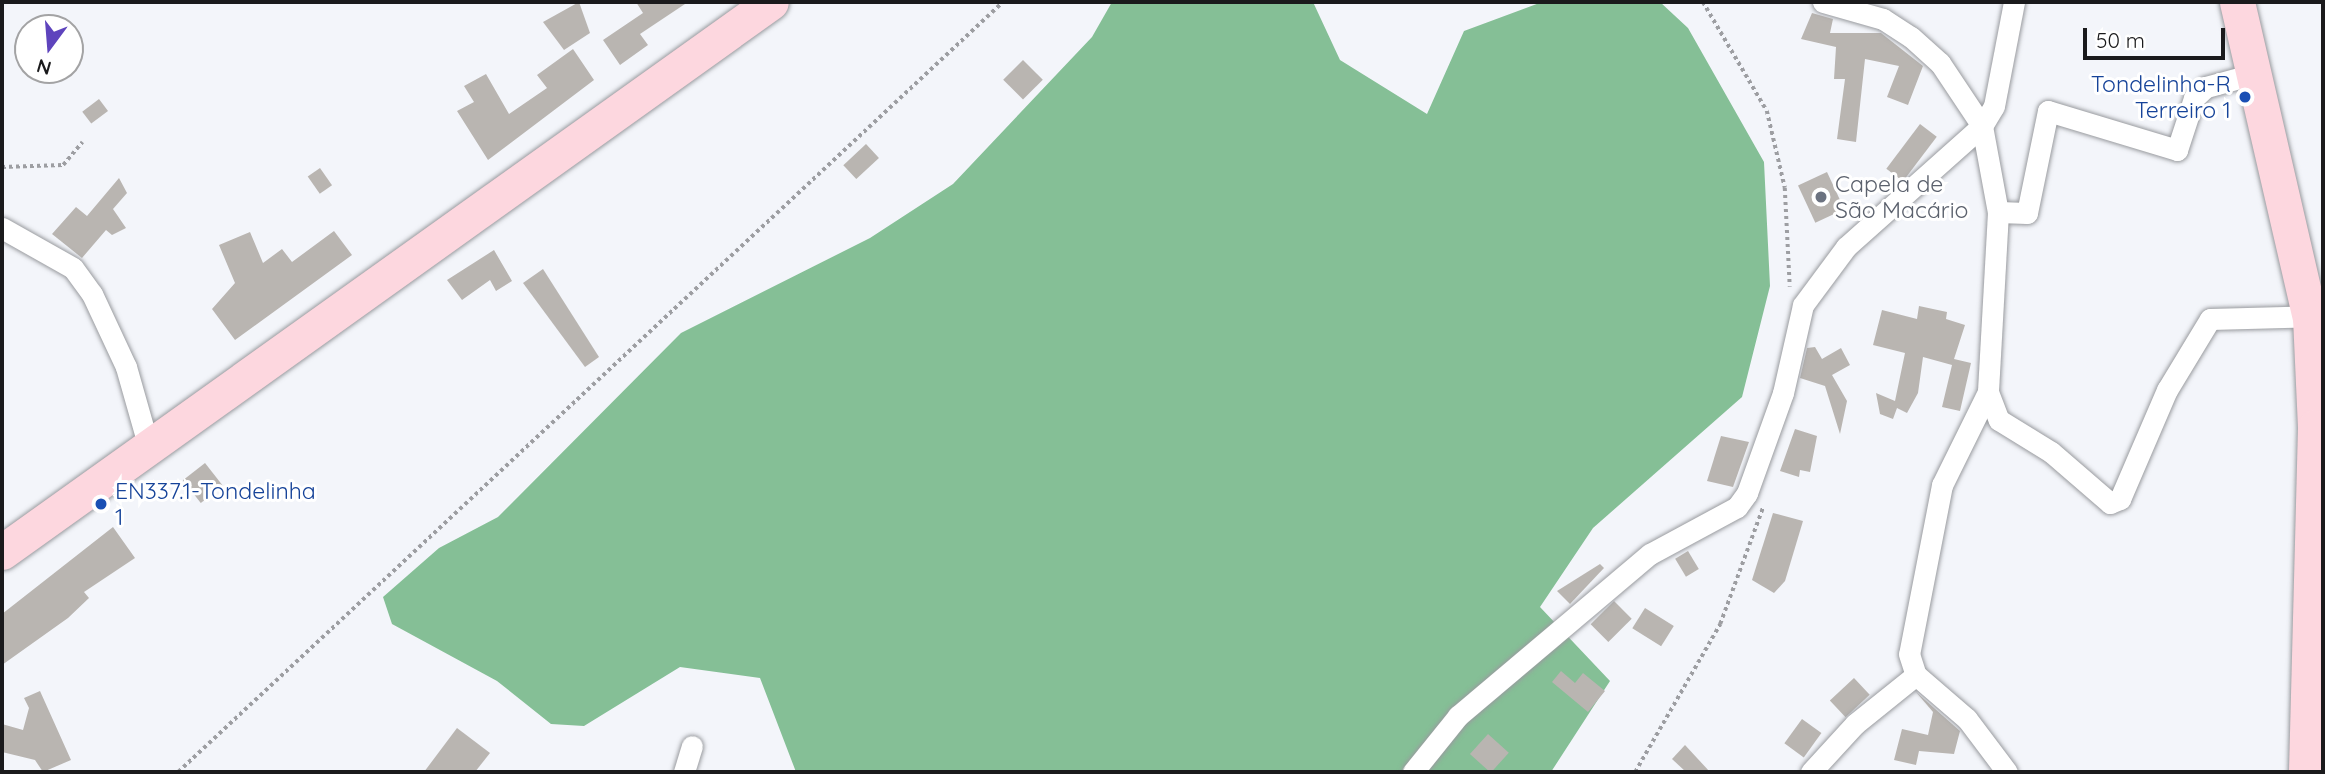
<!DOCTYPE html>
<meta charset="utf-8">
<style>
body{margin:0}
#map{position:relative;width:2325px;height:774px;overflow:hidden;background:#f3f5fa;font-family:Quicksand,sans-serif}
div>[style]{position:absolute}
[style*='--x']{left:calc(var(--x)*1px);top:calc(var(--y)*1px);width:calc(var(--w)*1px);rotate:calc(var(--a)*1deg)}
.forest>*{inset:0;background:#85bf96}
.building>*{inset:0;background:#b9b5b1;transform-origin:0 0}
.path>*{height:3.5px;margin-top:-1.75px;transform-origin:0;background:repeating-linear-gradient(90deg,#9d9ea2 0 3.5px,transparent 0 7px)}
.roads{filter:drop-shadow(0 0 2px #999b9f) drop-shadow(0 0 2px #999b9f)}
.minor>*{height:21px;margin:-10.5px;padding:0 10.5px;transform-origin:10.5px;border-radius:10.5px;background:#fff}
.primary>*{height:35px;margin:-17.5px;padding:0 17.5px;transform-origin:17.5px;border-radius:17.5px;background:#fdd7df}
.dots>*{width:19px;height:19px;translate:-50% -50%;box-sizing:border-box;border:4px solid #fff;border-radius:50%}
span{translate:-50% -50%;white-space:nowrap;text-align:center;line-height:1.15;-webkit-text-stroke:6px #fff;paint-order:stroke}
.transit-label{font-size:23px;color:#164399}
.right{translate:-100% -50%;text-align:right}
.left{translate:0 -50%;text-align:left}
.worship-label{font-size:23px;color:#5b616d}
.frame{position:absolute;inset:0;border:4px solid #1a1a1c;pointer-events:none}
.north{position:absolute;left:14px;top:14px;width:70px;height:70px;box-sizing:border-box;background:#fff;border:2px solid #a3a3a4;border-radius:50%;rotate:196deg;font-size:19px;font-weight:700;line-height:28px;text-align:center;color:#1a1a1c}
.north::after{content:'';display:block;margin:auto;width:24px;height:32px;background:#5e44bd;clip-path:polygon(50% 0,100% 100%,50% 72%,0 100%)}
.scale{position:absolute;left:2083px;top:28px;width:142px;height:32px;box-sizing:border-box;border:4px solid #1a1a1c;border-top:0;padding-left:9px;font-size:21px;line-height:24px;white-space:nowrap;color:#1a1a1c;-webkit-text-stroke:5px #fff;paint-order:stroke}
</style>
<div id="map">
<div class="forest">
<div style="clip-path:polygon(1112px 2px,1313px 2px,1340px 60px,1427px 114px,1464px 31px,1542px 2px,1660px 2px,1688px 28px,1764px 162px,1770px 286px,1742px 397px,1593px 528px,1540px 607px,1610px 681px,1551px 772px,796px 772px,760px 678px,680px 667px,584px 726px,551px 724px,497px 681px,392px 624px,383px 597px,439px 548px,498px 517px,681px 333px,870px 238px,953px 184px,1092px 37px)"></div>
</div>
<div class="building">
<div style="clip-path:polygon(579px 2px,590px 33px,564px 50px,543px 22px)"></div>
<div style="clip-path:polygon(636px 2px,688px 2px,640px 34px,648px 45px,620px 65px,603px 40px,643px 13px)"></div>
<div style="clip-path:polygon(1812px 13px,1833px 19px,1830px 33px,1881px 33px,1923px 66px,1908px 105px,1887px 97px,1899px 66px,1865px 59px,1856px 142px,1837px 139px,1845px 79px,1834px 79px,1836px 47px,1801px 39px)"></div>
<div style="clip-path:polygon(573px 49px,594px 80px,488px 160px,457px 111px,474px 102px,464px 86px,486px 74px,509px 114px,547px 88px,537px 75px)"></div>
<div style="left:1023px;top:60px;width:28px;height:28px;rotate:45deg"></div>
<div style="left:99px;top:99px;width:15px;height:21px;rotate:53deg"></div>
<div style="left:1920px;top:124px;width:21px;height:56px;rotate:37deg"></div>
<div style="left:866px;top:144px;width:19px;height:31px;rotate:47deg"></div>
<div style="left:320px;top:168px;width:21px;height:15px;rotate:55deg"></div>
<div style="left:1827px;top:172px;width:41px;height:32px;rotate:65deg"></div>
<div style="clip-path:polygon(119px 178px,127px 193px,113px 209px,126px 228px,112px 235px,106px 230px,82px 258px,52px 234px,76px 207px,87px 216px)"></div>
<div style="clip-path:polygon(334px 231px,352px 255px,235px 340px,212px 309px,235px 283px,219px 245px,250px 232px,263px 263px,282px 249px,292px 262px)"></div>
<div style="clip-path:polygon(494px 250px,512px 281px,496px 291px,490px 280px,462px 300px,447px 280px)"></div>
<div style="clip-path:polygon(543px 269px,599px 357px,585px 367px,523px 283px)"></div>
<div style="clip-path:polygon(1919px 306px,1947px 312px,1946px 319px,1965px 325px,1954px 359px,1971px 363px,1960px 411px,1942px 407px,1952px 365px,1923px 357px,1918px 393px,1907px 413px,1897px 408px,1893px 419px,1880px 414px,1876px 393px,1895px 401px,1905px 353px,1873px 345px,1882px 310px,1917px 319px)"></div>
<div style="clip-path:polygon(1815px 347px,1822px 359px,1841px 348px,1850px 365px,1832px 375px,1847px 401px,1840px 434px,1825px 386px,1800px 378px,1807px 348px)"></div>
<div style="clip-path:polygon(1795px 429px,1817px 436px,1810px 472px,1800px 470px,1799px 477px,1780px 471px)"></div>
<div style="clip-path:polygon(1721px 436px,1749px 442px,1733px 487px,1707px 481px)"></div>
<div style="left:205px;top:463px;width:29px;height:28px;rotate:52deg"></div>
<div style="clip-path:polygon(1773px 513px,1803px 521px,1785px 581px,1774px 593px,1752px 580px)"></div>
<div style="clip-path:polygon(113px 527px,135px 558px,84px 592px,89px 598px,68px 618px,2px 665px,2px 614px)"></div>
<div style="left:1688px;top:551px;width:21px;height:15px;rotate:59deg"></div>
<div style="clip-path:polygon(1600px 564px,1604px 568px,1570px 604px,1557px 591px)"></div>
<div style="left:1614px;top:601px;width:25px;height:33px;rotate:45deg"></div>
<div style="left:1645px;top:608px;width:34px;height:24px;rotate:32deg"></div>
<div style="clip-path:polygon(1561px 671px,1575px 683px,1583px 673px,1605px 691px,1588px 712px,1552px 682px)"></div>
<div style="left:1854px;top:678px;width:23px;height:33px;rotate:47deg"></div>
<div style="clip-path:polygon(40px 691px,71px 760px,43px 772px,35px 760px,2px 752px,2px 724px,23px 730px,29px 708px,24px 698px)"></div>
<div style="clip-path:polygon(1916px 692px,1960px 731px,1954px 754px,1919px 751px,1916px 765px,1894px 760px,1902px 729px,1928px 735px,1933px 712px)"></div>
<div style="left:1802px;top:719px;width:24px;height:30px;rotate:36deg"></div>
<div style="clip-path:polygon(457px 728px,490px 753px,475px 772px,424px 772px)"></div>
<div style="left:1488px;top:734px;width:28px;height:27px;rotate:42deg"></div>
<div style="clip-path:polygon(1685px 745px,1710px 772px,1686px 772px,1672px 759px)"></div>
</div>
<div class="path">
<div style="--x:1703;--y:2;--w:126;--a:59.6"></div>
<div style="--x:1767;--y:111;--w:79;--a:76.8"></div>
<div style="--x:1785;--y:188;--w:99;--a:87.1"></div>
<div style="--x:2;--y:167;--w:61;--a:-1.9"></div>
<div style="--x:63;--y:165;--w:30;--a:-50"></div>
<div style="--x:178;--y:772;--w:1129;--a:-43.03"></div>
<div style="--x:1635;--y:772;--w:171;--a:-60.1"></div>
<div style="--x:1720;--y:624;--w:125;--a:-69.8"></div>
</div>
<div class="roads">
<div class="minor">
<div style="--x:1823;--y:2;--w:62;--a:15.8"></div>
<div style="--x:1883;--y:19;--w:33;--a:33"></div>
<div style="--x:1911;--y:37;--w:39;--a:42"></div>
<div style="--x:1940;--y:63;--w:76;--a:56.3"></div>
<div style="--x:1982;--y:126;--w:87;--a:79.5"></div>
<div style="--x:1998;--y:212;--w:180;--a:93.2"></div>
<div style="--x:1988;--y:392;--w:104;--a:116.3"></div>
<div style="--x:1942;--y:485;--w:172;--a:101"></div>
<div style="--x:1909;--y:654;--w:22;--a:72"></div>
<div style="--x:1916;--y:675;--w:67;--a:40.8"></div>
<div style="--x:1967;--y:719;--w:66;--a:53"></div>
<div style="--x:1998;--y:212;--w:29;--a:2"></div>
<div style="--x:2027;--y:213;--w:104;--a:-78.4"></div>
<div style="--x:2048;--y:111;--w:135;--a:16.8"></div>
<div style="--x:2177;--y:150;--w:55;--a:-71.9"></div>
<div style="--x:2194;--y:98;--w:16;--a:-43"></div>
<div style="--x:2206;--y:87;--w:50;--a:-15.2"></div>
<div style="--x:2;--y:228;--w:81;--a:29.4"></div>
<div style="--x:73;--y:268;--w:32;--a:54"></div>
<div style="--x:92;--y:294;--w:81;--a:65"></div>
<div style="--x:126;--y:367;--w:84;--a:74.1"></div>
<div style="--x:1988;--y:392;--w:30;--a:69"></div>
<div style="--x:1999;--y:420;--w:61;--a:31.6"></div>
<div style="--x:2051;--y:452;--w:78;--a:40.8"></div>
<div style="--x:2110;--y:503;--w:11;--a:-22"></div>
<div style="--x:2120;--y:499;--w:119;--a:-66.7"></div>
<div style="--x:2167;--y:390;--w:83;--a:-58.8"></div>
<div style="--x:2210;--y:319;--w:111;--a:-1.5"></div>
<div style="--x:684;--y:772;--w:27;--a:-73"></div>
<div style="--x:1413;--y:772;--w:72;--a:-51.2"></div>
<div style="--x:1458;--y:716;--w:251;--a:-40.2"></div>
<div style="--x:1650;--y:554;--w:99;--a:-28.4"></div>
<div style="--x:1737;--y:507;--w:17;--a:-54"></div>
<div style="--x:1747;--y:493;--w:106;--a:-70.2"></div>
<div style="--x:1783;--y:393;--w:90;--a:-77.2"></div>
<div style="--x:1803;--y:305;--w:72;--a:-53.4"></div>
<div style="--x:1846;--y:247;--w:182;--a:-41.7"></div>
<div style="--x:1982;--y:126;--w:23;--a:-59"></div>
<div style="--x:1994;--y:106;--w:106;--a:-79.1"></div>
<div style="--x:1811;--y:772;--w:65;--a:-47.5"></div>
<div style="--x:1855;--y:724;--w:78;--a:-38.8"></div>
</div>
<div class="primary">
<div style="--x:2237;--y:2;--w:323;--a:77"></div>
<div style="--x:2310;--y:317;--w:110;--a:87.4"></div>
<div style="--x:2315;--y:427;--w:345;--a:91.5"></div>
<div style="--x:2;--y:552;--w:945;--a:-35.57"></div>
</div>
</div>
<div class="dots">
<div style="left:2245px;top:97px;background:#1a4fb4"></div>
<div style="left:1821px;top:197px;background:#6b7280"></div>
<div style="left:101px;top:504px;background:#1a4fb4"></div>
</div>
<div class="transit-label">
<span class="right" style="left:2231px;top:97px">Tondelinha-R<br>Terreiro 1</span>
<span class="left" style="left:115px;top:504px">EN337.1-Tondelinha<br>1</span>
</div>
<div class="worship-label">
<span class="left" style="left:1835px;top:197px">Capela de<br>São Macário</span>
</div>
<div class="frame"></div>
<div class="north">N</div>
<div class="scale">50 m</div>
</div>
